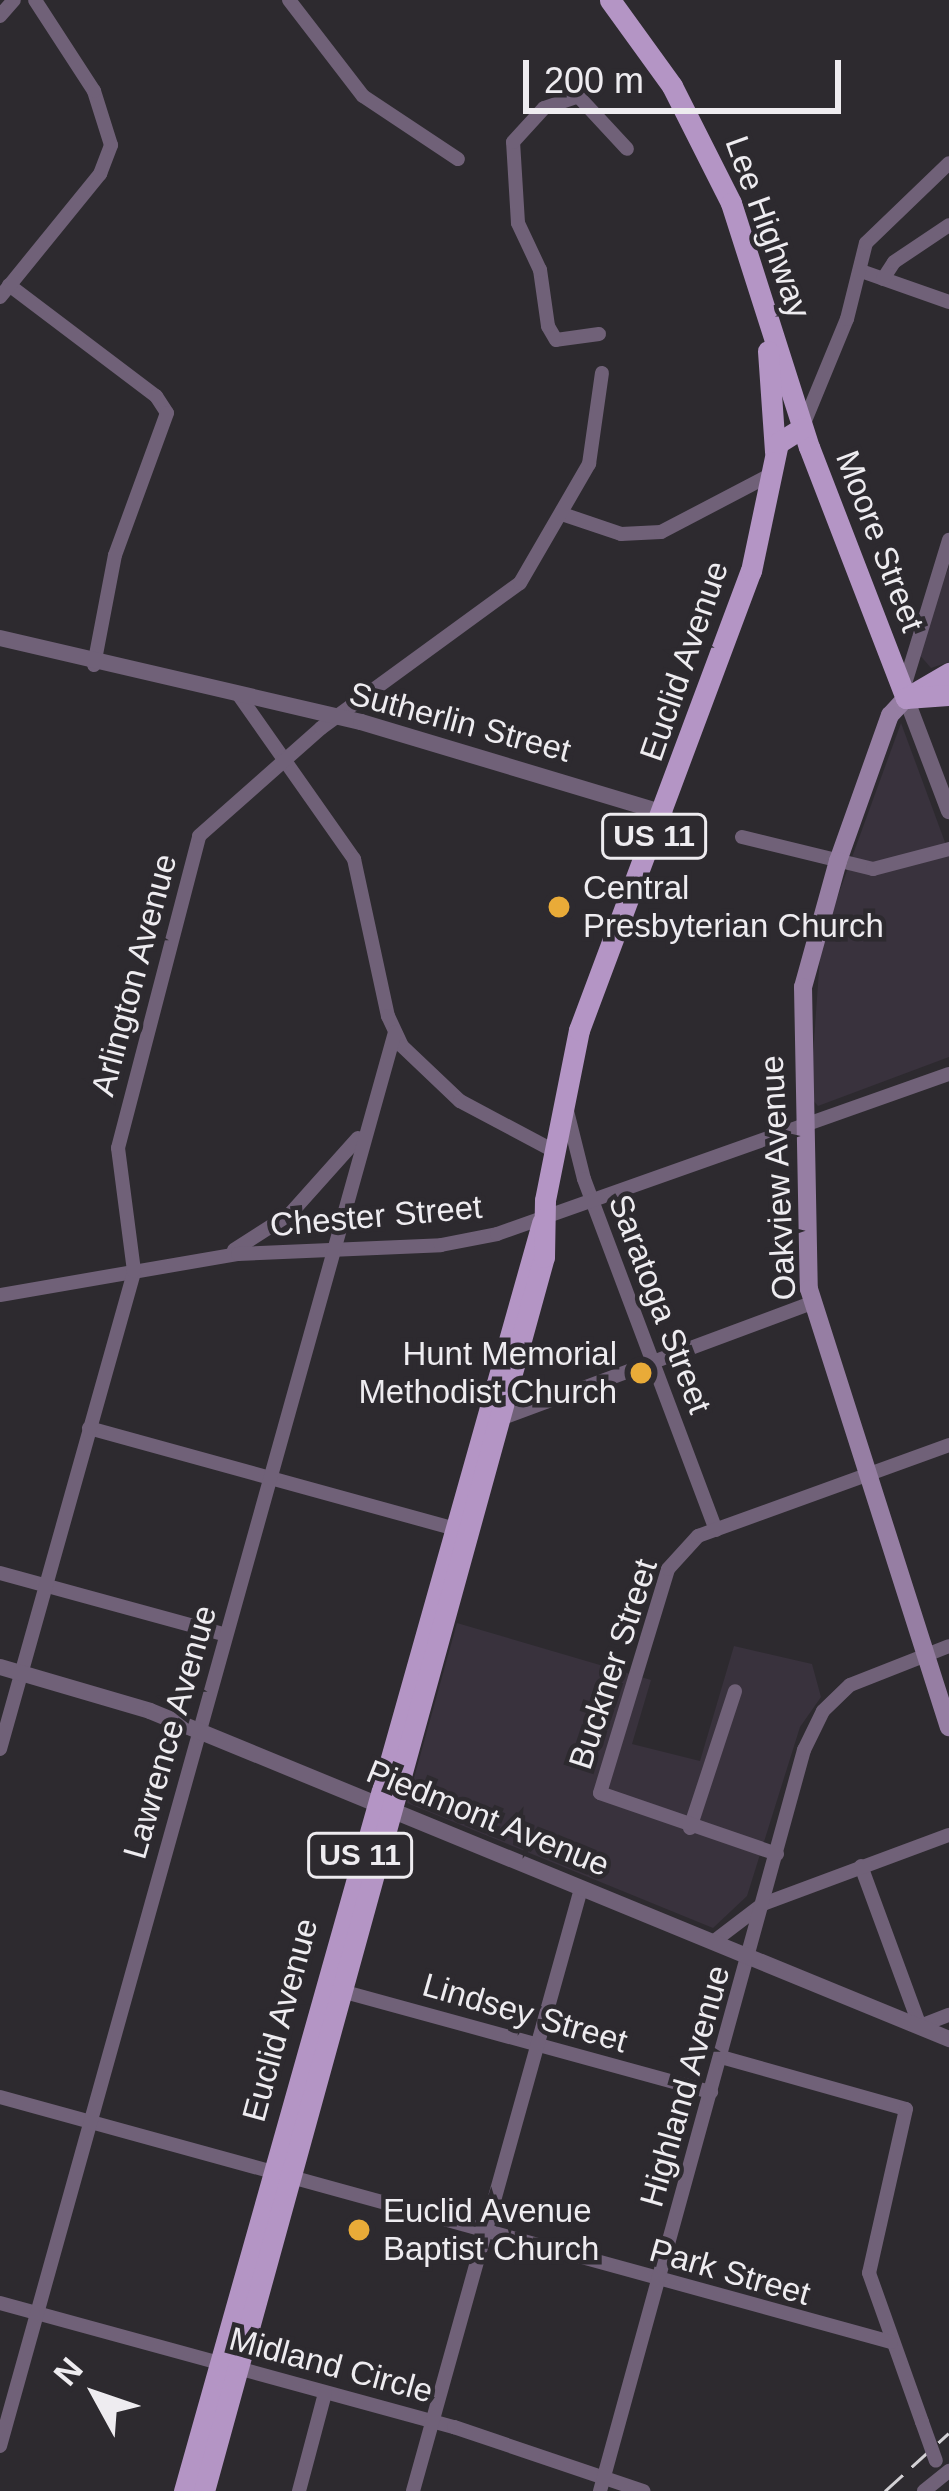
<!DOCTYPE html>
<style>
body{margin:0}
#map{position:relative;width:949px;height:2491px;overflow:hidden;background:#2d2a2f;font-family:Arial,sans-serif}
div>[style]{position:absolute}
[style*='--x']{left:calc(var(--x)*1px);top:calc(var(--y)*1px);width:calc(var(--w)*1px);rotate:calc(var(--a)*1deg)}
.built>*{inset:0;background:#39323d}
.minor>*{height:14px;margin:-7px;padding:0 7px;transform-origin:7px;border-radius:7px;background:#706178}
.tertiary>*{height:16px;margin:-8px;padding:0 8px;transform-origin:8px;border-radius:8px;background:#706178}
.secondary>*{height:18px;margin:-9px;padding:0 9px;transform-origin:9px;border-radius:9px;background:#967ea3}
.primary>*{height:21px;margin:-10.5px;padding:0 10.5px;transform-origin:10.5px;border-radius:10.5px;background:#b495c5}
.rail>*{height:3px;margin-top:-1.5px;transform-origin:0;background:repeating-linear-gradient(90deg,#d3d1d5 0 24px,transparent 0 36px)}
.minor-bridge>*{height:14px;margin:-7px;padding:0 7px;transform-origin:7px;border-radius:7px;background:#706178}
.dots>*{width:33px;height:33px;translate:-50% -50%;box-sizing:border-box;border:6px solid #2d2a2f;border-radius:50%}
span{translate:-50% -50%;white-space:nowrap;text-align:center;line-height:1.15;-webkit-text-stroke:9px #2d2a2f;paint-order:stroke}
.shield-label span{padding:3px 9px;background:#2d2a2f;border:3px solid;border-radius:9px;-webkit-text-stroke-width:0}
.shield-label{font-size:30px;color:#eeecf0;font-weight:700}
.street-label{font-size:33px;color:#eeecf0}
.poi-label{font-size:33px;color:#eeecf0}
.left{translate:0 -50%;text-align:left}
.right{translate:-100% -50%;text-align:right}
.north{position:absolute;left:36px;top:2335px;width:120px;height:120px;-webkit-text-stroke:9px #2d2a2f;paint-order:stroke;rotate:310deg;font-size:33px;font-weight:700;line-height:48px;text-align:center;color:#eeecf0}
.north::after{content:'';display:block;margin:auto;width:42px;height:54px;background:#eeecf0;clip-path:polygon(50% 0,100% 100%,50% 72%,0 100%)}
.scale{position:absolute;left:523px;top:60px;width:318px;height:54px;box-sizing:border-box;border:6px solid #eeecf0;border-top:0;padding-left:15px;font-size:36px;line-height:42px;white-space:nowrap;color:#eeecf0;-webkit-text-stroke:9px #2d2a2f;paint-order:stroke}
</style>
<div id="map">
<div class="built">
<div style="clip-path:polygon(949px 566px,949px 662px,931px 668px,918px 653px)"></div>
<div style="clip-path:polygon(901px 723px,949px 853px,949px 1057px,818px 1106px,810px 1097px,821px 942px)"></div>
<div style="clip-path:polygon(457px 1623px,651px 1680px,632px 1744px,700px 1761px,734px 1646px,812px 1664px,821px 1697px,800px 1727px,747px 1896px,713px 1928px,407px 1803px)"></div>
</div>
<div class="minor">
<div style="--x:289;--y:0;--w:121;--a:52.4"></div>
<div style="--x:363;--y:96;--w:114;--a:33.6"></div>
<div style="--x:0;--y:16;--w:21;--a:-49"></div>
<div style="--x:861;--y:271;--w:93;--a:19.4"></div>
<div style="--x:883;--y:279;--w:20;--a:-57"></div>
<div style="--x:894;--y:262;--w:66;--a:-33.9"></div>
<div style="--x:9;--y:285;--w:184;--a:37.1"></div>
<div style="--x:156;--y:396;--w:20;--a:57"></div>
<div style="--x:167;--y:413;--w:151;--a:110.1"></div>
<div style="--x:115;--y:555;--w:112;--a:100.8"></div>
<div style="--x:0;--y:297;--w:159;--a:-50.9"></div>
<div style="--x:100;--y:174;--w:31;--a:-69"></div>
<div style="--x:111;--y:145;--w:57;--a:-107.5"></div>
<div style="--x:94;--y:91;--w:108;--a:-123"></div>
<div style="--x:599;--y:334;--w:43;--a:172.1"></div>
<div style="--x:556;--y:340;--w:16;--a:-120"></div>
<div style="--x:548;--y:326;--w:57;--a:-98.1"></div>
<div style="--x:540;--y:270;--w:52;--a:-115.1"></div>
<div style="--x:518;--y:223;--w:81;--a:-93.5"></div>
<div style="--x:513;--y:142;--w:46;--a:-47.6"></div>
<div style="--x:544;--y:108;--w:36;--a:-19"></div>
<div style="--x:578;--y:96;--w:72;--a:47.2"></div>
<div style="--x:802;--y:428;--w:118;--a:-67.6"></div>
<div style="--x:847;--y:319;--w:78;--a:-76"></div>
<div style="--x:866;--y:243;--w:115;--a:-43.9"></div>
<div style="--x:565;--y:515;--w:59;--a:18.7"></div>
<div style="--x:621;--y:534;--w:40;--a:-2.9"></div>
<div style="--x:661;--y:532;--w:125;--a:-27.6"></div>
<div style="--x:904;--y:687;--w:154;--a:-73"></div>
<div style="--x:238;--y:694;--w:202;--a:54.9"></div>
<div style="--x:354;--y:859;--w:161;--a:77.8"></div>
<div style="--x:388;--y:1016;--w:33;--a:65"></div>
<div style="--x:402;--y:1046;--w:80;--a:43.5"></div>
<div style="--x:460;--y:1101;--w:106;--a:28"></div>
<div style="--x:742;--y:837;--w:135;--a:13.7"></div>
<div style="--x:873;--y:869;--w:79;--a:-14.7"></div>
<div style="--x:567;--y:1111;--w:70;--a:76"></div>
<div style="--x:584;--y:1179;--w:375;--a:69.4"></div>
<div style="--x:234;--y:1250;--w:67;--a:-32.7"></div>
<div style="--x:290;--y:1214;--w:102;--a:-48.2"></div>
<div style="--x:0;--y:1295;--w:242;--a:-9.8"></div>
<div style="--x:238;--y:1254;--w:203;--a:-2.5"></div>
<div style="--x:441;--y:1245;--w:57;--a:-11.1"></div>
<div style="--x:497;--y:1234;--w:479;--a:-19.5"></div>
<div style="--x:497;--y:1420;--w:336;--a:-20.4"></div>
<div style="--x:89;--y:1428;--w:385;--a:15.4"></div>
<div style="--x:0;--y:1573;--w:234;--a:15.3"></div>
<div style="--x:0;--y:1749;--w:496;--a:-74.3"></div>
<div style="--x:134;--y:1271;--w:124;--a:-97.4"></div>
<div style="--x:118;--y:1148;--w:322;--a:-75.4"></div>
<div style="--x:199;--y:836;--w:163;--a:-41.5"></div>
<div style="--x:321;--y:728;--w:246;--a:-36.1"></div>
<div style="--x:520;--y:583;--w:138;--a:-59.9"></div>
<div style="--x:589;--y:464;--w:92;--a:-81.9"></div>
<div style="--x:690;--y:1828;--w:144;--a:-71.8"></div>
<div style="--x:777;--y:1854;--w:187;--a:-161"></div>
<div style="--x:600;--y:1793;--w:234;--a:-73.1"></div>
<div style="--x:668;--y:1569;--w:45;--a:-47.7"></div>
<div style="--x:698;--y:1536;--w:267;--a:-19.9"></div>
<div style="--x:861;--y:1866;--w:171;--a:69.8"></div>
<div style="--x:920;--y:2026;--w:31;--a:-21"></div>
<div style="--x:713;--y:1942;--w:63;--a:-37.2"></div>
<div style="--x:763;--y:1904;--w:198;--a:-20.4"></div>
<div style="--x:334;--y:1989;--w:391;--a:15.3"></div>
<div style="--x:721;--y:2057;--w:192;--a:15.7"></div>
<div style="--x:906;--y:2109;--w:168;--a:102.7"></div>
<div style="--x:869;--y:2273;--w:158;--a:70.4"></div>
<div style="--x:0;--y:2097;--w:924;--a:15.37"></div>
<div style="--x:0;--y:2303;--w:471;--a:15.3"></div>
<div style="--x:454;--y:2427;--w:200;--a:18.7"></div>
<div style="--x:0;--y:2446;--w:1468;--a:-74.39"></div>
<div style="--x:299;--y:2491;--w:101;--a:-75.1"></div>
<div style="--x:413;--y:2491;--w:625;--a:-74.41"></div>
<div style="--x:600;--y:2491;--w:769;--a:-74.61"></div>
<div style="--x:804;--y:1750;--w:43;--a:-64"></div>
<div style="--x:823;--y:1711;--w:37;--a:-44"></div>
<div style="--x:850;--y:1685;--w:106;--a:-21.5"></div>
<div style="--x:924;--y:2491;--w:32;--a:-39"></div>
</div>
<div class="tertiary">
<div style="--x:0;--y:638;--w:371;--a:13.1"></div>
<div style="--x:361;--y:722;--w:317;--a:16.7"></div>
<div style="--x:906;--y:698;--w:121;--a:69.2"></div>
<div style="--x:0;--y:1667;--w:156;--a:16.3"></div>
<div style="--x:150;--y:1711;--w:864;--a:22.32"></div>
</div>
<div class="secondary">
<div style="--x:906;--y:698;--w:23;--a:133"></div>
<div style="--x:890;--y:715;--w:155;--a:109.6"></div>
<div style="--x:838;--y:861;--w:131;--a:105.5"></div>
<div style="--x:803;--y:987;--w:302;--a:88.9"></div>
<div style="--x:809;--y:1289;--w:460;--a:72.3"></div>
</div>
<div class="primary">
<div style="--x:610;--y:0;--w:106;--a:54.2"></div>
<div style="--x:672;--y:86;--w:131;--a:63.2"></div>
<div style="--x:731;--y:203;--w:256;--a:72.3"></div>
<div style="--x:809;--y:447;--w:269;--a:68.9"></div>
<div style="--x:768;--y:351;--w:101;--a:86"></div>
<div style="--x:906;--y:698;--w:50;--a:-30.2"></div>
<div style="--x:906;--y:698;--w:43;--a:-4"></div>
<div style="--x:184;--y:2491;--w:1318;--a:-74.23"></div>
<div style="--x:204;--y:2491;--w:1280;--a:-74.6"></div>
<div style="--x:544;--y:1257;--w:57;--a:-89"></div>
<div style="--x:545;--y:1200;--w:173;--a:-78.7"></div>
<div style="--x:579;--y:1030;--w:490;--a:-69.5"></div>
<div style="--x:751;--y:571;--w:131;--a:-78.1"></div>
<div style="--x:778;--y:443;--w:28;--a:-32"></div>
</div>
<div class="rail">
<div style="--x:885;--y:2491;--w:86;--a:-42.2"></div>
</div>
<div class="minor-bridge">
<div style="--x:922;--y:2422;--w:41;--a:70.3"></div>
</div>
<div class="dots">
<div style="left:559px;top:907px;background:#e9ab38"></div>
<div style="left:641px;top:1373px;background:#e9ab38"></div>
<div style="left:359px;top:2230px;background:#e9ab38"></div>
</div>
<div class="shield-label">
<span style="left:654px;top:836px">US 11</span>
<span style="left:360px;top:1855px">US 11</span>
</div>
<div class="street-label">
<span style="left:768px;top:227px;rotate:70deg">Lee Highway</span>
<span style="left:880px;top:541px;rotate:69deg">Moore Street</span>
<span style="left:684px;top:661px;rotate:-71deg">Euclid Avenue</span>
<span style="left:460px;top:722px;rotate:15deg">Sutherlin Street</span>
<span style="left:134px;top:975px;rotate:-75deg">Arlington Avenue</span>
<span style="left:778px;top:1178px;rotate:-93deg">Oakview Avenue</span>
<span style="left:376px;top:1216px;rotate:-5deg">Chester Street</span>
<span style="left:660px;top:1304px;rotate:69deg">Saratoga Street</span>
<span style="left:613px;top:1664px;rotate:-72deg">Buckner Street</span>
<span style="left:170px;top:1732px;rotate:-74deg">Lawrence Avenue</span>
<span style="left:488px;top:1818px;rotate:22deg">Piedmont Avenue</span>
<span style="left:525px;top:2013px;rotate:16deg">Lindsey Street</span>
<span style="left:280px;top:2020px;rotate:-75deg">Euclid Avenue</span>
<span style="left:685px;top:2086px;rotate:-74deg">Highland Avenue</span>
<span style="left:730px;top:2272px;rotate:16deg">Park Street</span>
<span style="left:331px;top:2365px;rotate:15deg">Midland Circle</span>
</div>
<div class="poi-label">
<span class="left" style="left:583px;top:907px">Central<br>Presbyterian Church</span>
<span class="right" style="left:617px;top:1373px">Hunt Memorial<br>Methodist Church</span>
<span class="left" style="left:383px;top:2230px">Euclid Avenue<br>Baptist Church</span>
</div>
<div class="north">N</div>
<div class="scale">200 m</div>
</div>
